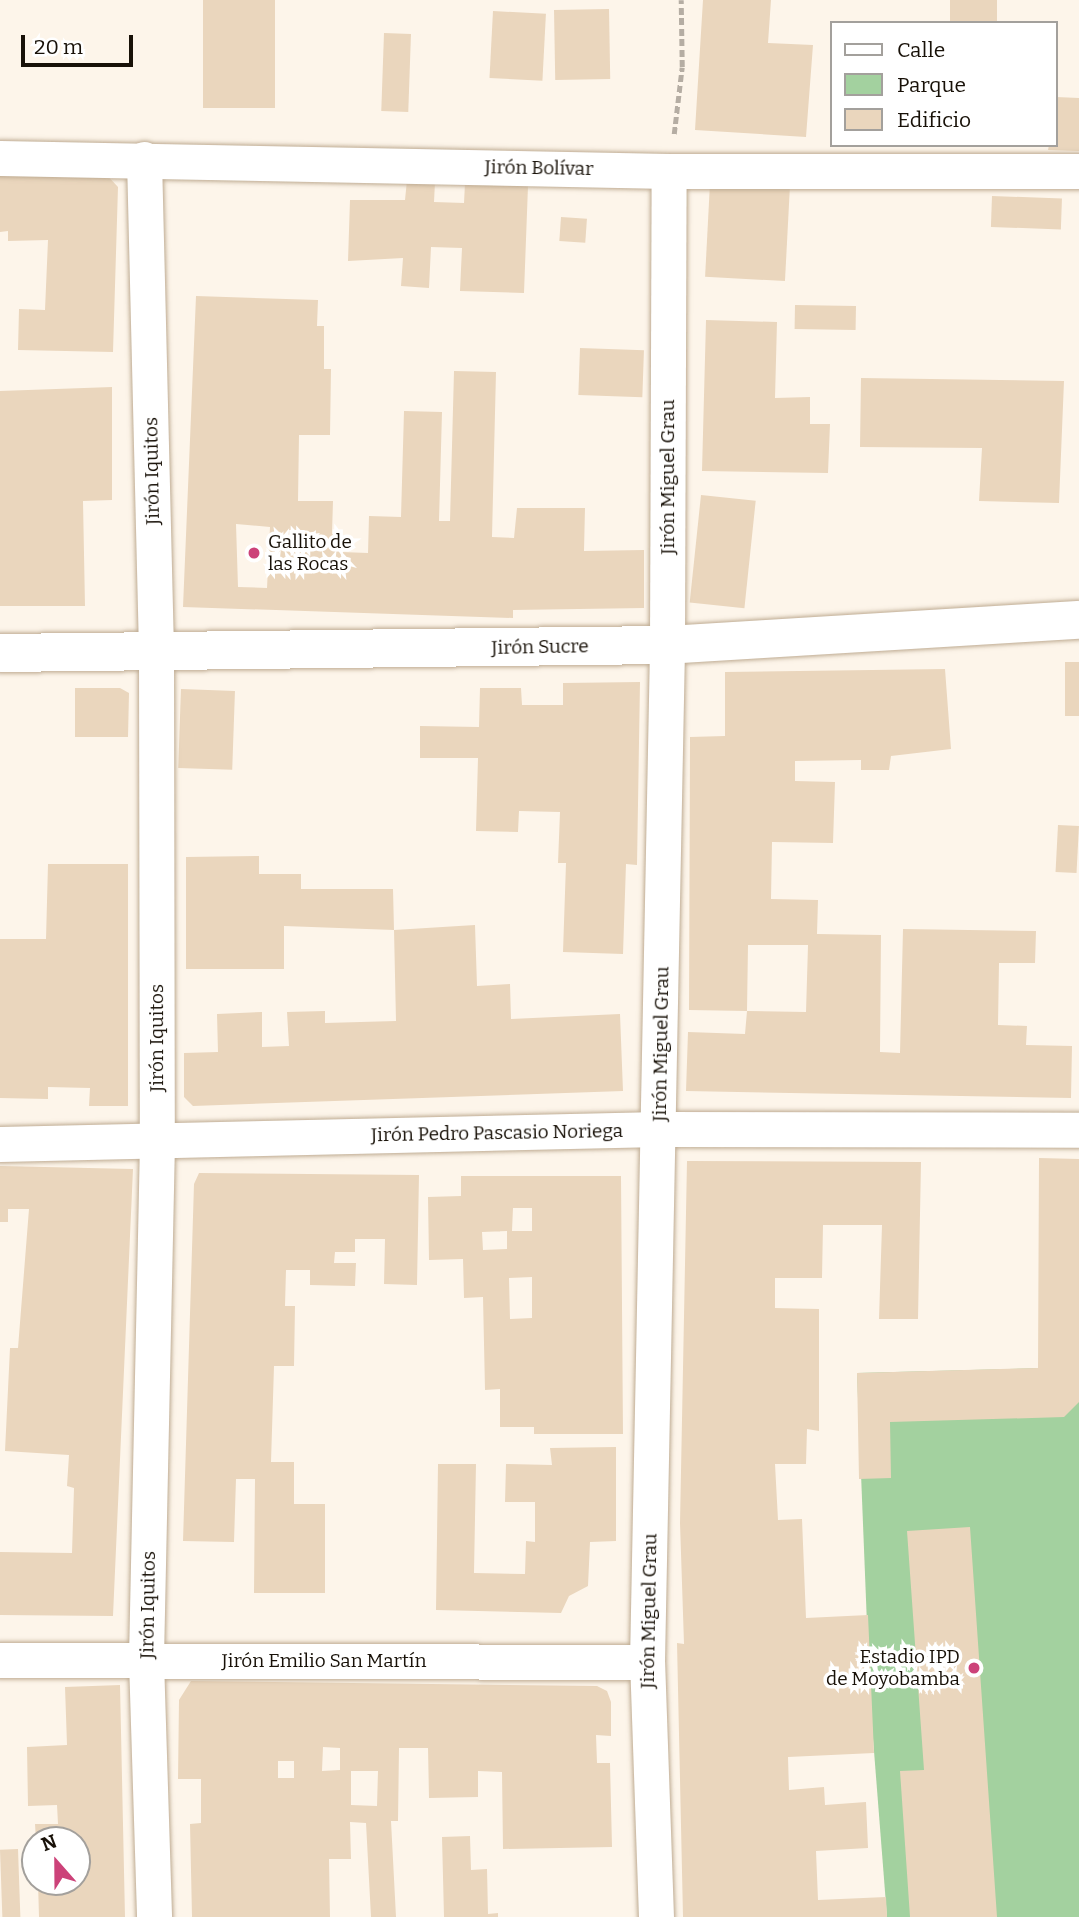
<!DOCTYPE html>
<meta charset="utf-8">
<style>
body{margin:0}
#map{position:relative;width:1079px;height:1917px;overflow:hidden;background:#fdf5ea;font-family:Bitter,serif}
div>[style]{position:absolute}
[style*='--x']{left:calc(var(--x)*1px);top:calc(var(--y)*1px);width:calc(var(--w)*1px);rotate:calc(var(--a)*1deg)}
.green>*{inset:0;background:#a3d19f}
.building>*{inset:0;background:#ead6bd;transform-origin:0 0}
.path>*{height:4.5px;margin-top:-2.25px;transform-origin:0;background:repeating-linear-gradient(90deg,#b5ada3 0 7px,transparent 0 10.5px)}
.roads{filter:drop-shadow(0 0 2px #bfac93) drop-shadow(0 0 2px #bfac93)}
.street>*{height:35px;margin:-17.5px;padding:0 17.5px;transform-origin:17.5px;border-radius:17.5px;background:#fff}
.secondary>*{height:38px;margin:-19px;padding:0 19px;transform-origin:19px;border-radius:19px;background:#fff}
.dots>*{width:19px;height:19px;translate:-50% -50%;box-sizing:border-box;border:4px solid #fff;border-radius:50%}
span{translate:-50% -50%;white-space:nowrap;text-align:center;line-height:1.15;-webkit-text-stroke:7px #fff;paint-order:stroke}
.street-label{font-size:19px;color:#181108}
.poi-label{font-size:19px;color:#181108}
.left{translate:0 -50%;text-align:left}
.right{translate:-100% -50%;text-align:right}
.legend{position:absolute;left:830px;top:21px;width:228px;height:126px;box-sizing:border-box;background:#fff;border:2px solid #a3a09c;margin:0;padding:9px 12px;list-style:none;font-size:21px;color:#181108}
.legend li{display:flex;align-items:center;gap:14px;height:35px}
.legend b{width:35px;border:2px solid #a3a09c}
.north{position:absolute;left:21px;top:1826px;width:70px;height:70px;box-sizing:border-box;background:#fff;border:2px solid #a3a09c;border-radius:50%;rotate:339deg;font-size:19px;font-weight:700;line-height:28px;text-align:center;color:#181108}
.north::after{content:'';display:block;margin:auto;width:24px;height:32px;background:#cc4279;clip-path:polygon(50% 0,100% 100%,50% 72%,0 100%)}
.scale{position:absolute;left:21px;top:35px;width:112px;height:32px;box-sizing:border-box;border:4px solid #181108;border-top:0;padding-left:9px;font-size:21px;line-height:24px;white-space:nowrap;color:#181108;-webkit-text-stroke:5px #fff;paint-order:stroke}
</style>
<div id="map">
<div class="green">
<div style="clip-path:polygon(1079px 1367px,1079px 1917px,887px 1917px,870px 1700px,857px 1373px)"></div>
</div>
<div class="building">
<div style="left:203px;top:0;width:72px;height:108px"></div>
<div style="clip-path:polygon(703px 0,771px 0,768px 43px,813px 45px,806px 137px,695px 130px)"></div>
<div style="left:950px;top:0;width:47px;height:23px"></div>
<div style="left:609px;top:9px;width:70px;height:55px;rotate:89deg"></div>
<div style="left:493px;top:11px;width:53px;height:67px;rotate:3deg"></div>
<div style="left:384px;top:33px;width:27px;height:78px;rotate:2deg"></div>
<div style="clip-path:polygon(1056px 97px,1079px 98px,1079px 151px,1048px 150px,1049px 145px,1056px 145px)"></div>
<div style="clip-path:polygon(105px 173px,118px 187px,113px 352px,18px 350px,19px 309px,45px 310px,48px 240px,8px 241px,8px 231px,0 232px,0 175px)"></div>
<div style="clip-path:polygon(407px 180px,435px 182px,434px 202px,464px 203px,465px 183px,528px 186px,524px 293px,460px 291px,462px 248px,431px 247px,429px 288px,401px 286px,403px 258px,348px 261px,350px 200px,405px 200px)"></div>
<div style="left:710px;top:183px;width:80px;height:94px;rotate:3deg"></div>
<div style="left:992px;top:196px;width:70px;height:31px;rotate:2deg"></div>
<div style="left:561px;top:217px;width:26px;height:24px;rotate:4deg"></div>
<div style="clip-path:polygon(evenodd,196px 296px,318px 300px,317px 326px,324px 326px,324px 369px,331px 369px,330px 435px,299px 435px,298px 501px,333px 501px,332px 534px,342px 534px,341px 552px,368px 553px,369px 516px,401px 517px,404px 411px,442px 412px,439px 521px,450px 521px,454px 371px,496px 372px,492px 537px,514px 538px,517px 508px,585px 508px,584px 551px,644px 550px,644px 608px,513px 610px,513px 618px,183px 607px,196px 296px,236px 524px,270px 527px,267px 588px,238px 587px,236px 524px)"></div>
<div style="left:795px;top:305px;width:61px;height:24px;rotate:1deg"></div>
<div style="clip-path:polygon(706px 320px,777px 322px,775px 398px,810px 397px,810px 424px,830px 424px,828px 473px,702px 471px)"></div>
<div style="left:580px;top:348px;width:64px;height:47px;rotate:2deg"></div>
<div style="clip-path:polygon(861px 378px,1064px 381px,1059px 503px,979px 501px,982px 448px,860px 447px)"></div>
<div style="clip-path:polygon(112px 387px,112px 500px,83px 501px,85px 606px,0 606px,0 391px)"></div>
<div style="left:701px;top:495px;width:55px;height:108px;rotate:6deg"></div>
<div style="left:1065px;top:662px;width:14px;height:54px"></div>
<div style="clip-path:polygon(945px 669px,951px 749px,891px 756px,889px 770px,861px 770px,861px 760px,795px 761px,795px 781px,835px 782px,833px 843px,772px 842px,771px 899px,818px 900px,817px 934px,881px 935px,880px 1052px,900px 1053px,903px 929px,1036px 931px,1035px 963px,999px 963px,998px 1025px,1027px 1026px,1026px 1045px,1072px 1046px,1071px 1098px,686px 1091px,688px 1032px,745px 1034px,747px 1011px,806px 1012px,808px 945px,748px 945px,747px 1011px,689px 1010px,690px 737px,725px 736px,725px 672px)"></div>
<div style="clip-path:polygon(640px 682px,637px 865px,626px 864px,623px 954px,563px 952px,566px 863px,558px 863px,560px 812px,519px 811px,518px 832px,476px 831px,478px 758px,420px 758px,420px 726px,479px 727px,480px 688px,521px 688px,522px 705px,563px 705px,563px 683px)"></div>
<div style="clip-path:polygon(75px 688px,120px 688px,129px 693px,128px 737px,75px 737px)"></div>
<div style="left:181px;top:689px;width:54px;height:79px;rotate:2deg"></div>
<div style="left:1058px;top:825px;width:21px;height:47px;rotate:3deg"></div>
<div style="clip-path:polygon(259px 856px,259px 874px,301px 874px,301px 889px,393px 889px,394px 930px,284px 926px,284px 969px,186px 969px,186px 857px)"></div>
<div style="clip-path:polygon(48px 864px,128px 864px,128px 1106px,89px 1106px,90px 1088px,48px 1087px,48px 1099px,0 1098px,0 939px,46px 939px)"></div>
<div style="clip-path:polygon(475px 925px,477px 986px,510px 984px,511px 1019px,620px 1014px,623px 1091px,193px 1106px,184px 1097px,184px 1053px,218px 1052px,217px 1014px,262px 1012px,262px 1047px,289px 1046px,287px 1012px,325px 1011px,325px 1023px,396px 1021px,394px 930px)"></div>
<div style="clip-path:polygon(1039px 1158px,1079px 1159px,1079px 1402px,1064px 1417px,890px 1422px,891px 1478px,859px 1479px,857px 1373px,1038px 1368px)"></div>
<div style="clip-path:polygon(687px 1161px,921px 1162px,918px 1319px,879px 1319px,882px 1225px,823px 1225px,822px 1278px,775px 1278px,775px 1308px,819px 1309px,819px 1431px,807px 1429px,806px 1464px,775px 1464px,778px 1520px,802px 1519px,806px 1618px,868px 1615px,874px 1753px,788px 1757px,789px 1790px,824px 1787px,825px 1805px,866px 1802px,868px 1848px,816px 1851px,818px 1900px,886px 1897px,887px 1917px,683px 1917px,677px 1643px,684px 1644px,680px 1523px)"></div>
<div style="clip-path:polygon(0 1166px,133px 1169px,113px 1616px,0 1615px,0 1552px,72px 1553px,74px 1488px,67px 1486px,69px 1455px,5px 1451px,10px 1348px,18px 1348px,29px 1209px,8px 1209px,8px 1222px,0 1222px)"></div>
<div style="clip-path:polygon(199px 1173px,419px 1175px,417px 1285px,384px 1284px,385px 1239px,355px 1239px,355px 1252px,335px 1252px,334px 1263px,356px 1263px,355px 1286px,310px 1285px,310px 1270px,286px 1270px,285px 1306px,295px 1306px,294px 1366px,274px 1366px,271px 1462px,294px 1462px,294px 1504px,325px 1504px,325px 1593px,254px 1593px,255px 1479px,236px 1479px,234px 1542px,183px 1541px,194px 1184px)"></div>
<div style="clip-path:polygon(evenodd,461px 1176px,621px 1176px,623px 1434px,534px 1434px,534px 1427px,500px 1427px,500px 1389px,485px 1390px,483px 1297px,464px 1298px,463px 1259px,429px 1260px,428px 1197px,461px 1196px,461px 1176px,513px 1208px,532px 1208px,532px 1231px,512px 1231px,513px 1208px,461px 1176px,507px 1231px,507px 1249px,483px 1250px,482px 1232px,507px 1231px,461px 1176px,532px 1277px,532px 1318px,510px 1319px,509px 1278px,532px 1277px)"></div>
<div style="clip-path:polygon(616px 1447px,616px 1541px,590px 1542px,588px 1586px,569px 1596px,561px 1613px,436px 1610px,438px 1464px,476px 1464px,474px 1573px,525px 1574px,526px 1541px,535px 1542px,535px 1502px,505px 1502px,506px 1464px,552px 1465px,550px 1448px)"></div>
<div style="clip-path:polygon(970px 1527px,997px 1917px,910px 1917px,900px 1771px,924px 1770px,907px 1531px)"></div>
<div style="clip-path:polygon(evenodd,191px 1681px,597px 1686px,607px 1691px,611px 1702px,611px 1736px,596px 1735px,597px 1763px,610px 1763px,612px 1847px,503px 1849px,502px 1772px,478px 1771px,478px 1797px,429px 1798px,428px 1748px,399px 1748px,398px 1821px,391px 1821px,396px 1917px,371px 1917px,366px 1823px,350px 1822px,351px 1859px,329px 1859px,330px 1917px,192px 1917px,190px 1824px,201px 1823px,201px 1779px,178px 1779px,179px 1700px,191px 1681px,323px 1747px,340px 1748px,340px 1770px,322px 1771px,323px 1747px,191px 1681px,278px 1761px,294px 1761px,294px 1778px,278px 1778px,278px 1761px,191px 1681px,351px 1771px,378px 1771px,377px 1806px,351px 1805px,351px 1771px)"></div>
<div style="clip-path:polygon(120px 1685px,125px 1917px,39px 1917px,38px 1882px,77px 1882px,77px 1840px,36px 1840px,35px 1824px,58px 1824px,57px 1805px,28px 1806px,27px 1747px,67px 1745px,65px 1687px)"></div>
<div style="clip-path:polygon(470px 1836px,471px 1870px,487px 1869px,488px 1914px,498px 1913px,498px 1917px,444px 1917px,442px 1837px)"></div>
<div style="left:18px;top:1849px;width:68px;height:18px;rotate:88deg"></div>
</div>
<div class="path">
<div style="--x:674;--y:134;--w:67;--a:-83.2"></div>
<div style="--x:682;--y:67;--w:67;--a:-90.9"></div>
</div>
<div class="roads">
<div class="street">
<div style="--x:0;--y:158;--w:669;--a:1.11"></div>
<div style="--x:669;--y:171;--w:410;--a:0"></div>
<div style="--x:144;--y:159;--w:493;--a:88.6"></div>
<div style="--x:156;--y:652;--w:490;--a:89.9"></div>
<div style="--x:157;--y:1142;--w:518;--a:91.22"></div>
<div style="--x:146;--y:1660;--w:257;--a:88.2"></div>
<div style="--x:0;--y:1144;--w:660;--a:-1.3"></div>
<div style="--x:660;--y:1129;--w:419;--a:0.1"></div>
<div style="--x:0;--y:1660;--w:647;--a:0.18"></div>
<div style="--x:656;--y:1917;--w:255;--a:-92"></div>
<div style="--x:647;--y:1662;--w:1017;--a:-88.87"></div>
<div style="--x:667;--y:645;--w:474;--a:-89.8"></div>
</div>
<div class="secondary">
<div style="--x:0;--y:653;--w:667;--a:-0.69"></div>
<div style="--x:667;--y:645;--w:413;--a:-3.5"></div>
</div>
</div>
<div class="dots">
<div style="left:254px;top:553px;background:#cc4279"></div>
<div style="left:974px;top:1668px;background:#cc4279"></div>
</div>
<div class="street-label">
<span style="left:539px;top:168px;rotate:1deg">Jirón Bolívar</span>
<span style="left:152px;top:471px;rotate:-91deg">Jirón Iquitos</span>
<span style="left:668px;top:477px;rotate:-90deg">Jirón Miguel Grau</span>
<span style="left:540px;top:647px;rotate:-1deg">Jirón Sucre</span>
<span style="left:157px;top:1038px;rotate:-90deg">Jirón Iquitos</span>
<span style="left:661px;top:1044px;rotate:-89deg">Jirón Miguel Grau</span>
<span style="left:497px;top:1133px;rotate:-1deg">Jirón Pedro Pascasio Noriega</span>
<span style="left:148px;top:1605px;rotate:-89deg">Jirón Iquitos</span>
<span style="left:649px;top:1611px;rotate:-89deg">Jirón Miguel Grau</span>
<span style="left:324px;top:1661px">Jirón Emilio San Martín</span>
</div>
<div class="poi-label">
<span class="left" style="left:268px;top:553px">Gallito de<br>las Rocas</span>
<span class="right" style="left:960px;top:1668px">Estadio IPD<br>de Moyobamba</span>
</div>
<ul class="legend">
<li><b style="height:9px;background:#fff"></b>Calle</li>
<li><b style="height:19px;background:#a3d19f"></b>Parque</li>
<li><b style="height:19px;background:#ead6bd"></b>Edificio</li>
</ul>
<div class="north">N</div>
<div class="scale">20 m</div>
</div>
